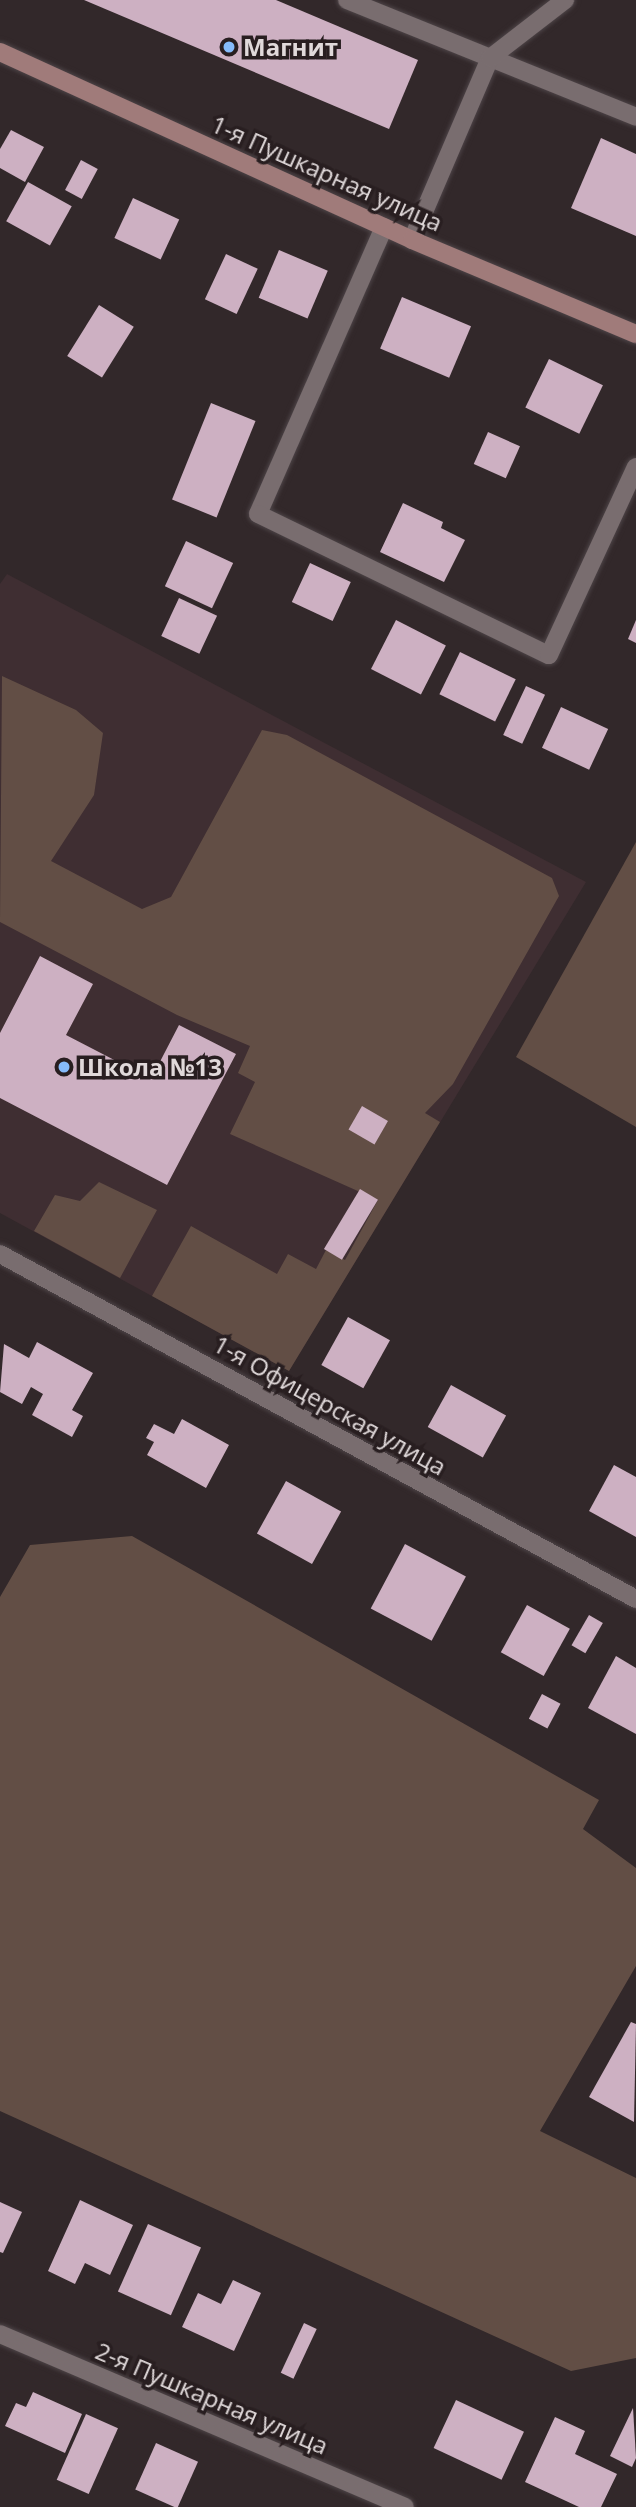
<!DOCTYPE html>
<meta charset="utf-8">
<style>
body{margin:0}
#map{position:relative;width:636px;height:2507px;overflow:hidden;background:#32282a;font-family:"Open Sans",sans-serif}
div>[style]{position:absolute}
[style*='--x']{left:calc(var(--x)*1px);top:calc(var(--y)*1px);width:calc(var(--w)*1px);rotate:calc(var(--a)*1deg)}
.built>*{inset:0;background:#3f2e32}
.green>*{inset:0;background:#624e45}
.building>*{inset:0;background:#cdb0c2;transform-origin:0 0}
.roads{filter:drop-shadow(0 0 2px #4d4447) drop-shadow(0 0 2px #4d4447)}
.service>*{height:18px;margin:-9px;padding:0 9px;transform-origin:9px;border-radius:9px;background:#796d6f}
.minor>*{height:18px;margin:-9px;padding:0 9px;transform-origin:9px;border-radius:9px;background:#796d6f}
.secondary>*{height:18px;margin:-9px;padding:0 9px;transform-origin:9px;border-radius:9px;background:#a07b7a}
.dots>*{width:19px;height:19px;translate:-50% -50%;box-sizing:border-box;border:4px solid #281e20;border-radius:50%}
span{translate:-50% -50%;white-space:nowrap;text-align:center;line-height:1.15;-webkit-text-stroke:7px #281e20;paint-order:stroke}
.poi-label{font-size:24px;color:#e0d9da;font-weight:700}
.left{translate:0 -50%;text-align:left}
.street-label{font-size:24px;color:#e0d9da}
</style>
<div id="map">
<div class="built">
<div style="clip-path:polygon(7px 574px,586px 882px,289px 1371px,0 1213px,0 584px)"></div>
</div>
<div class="green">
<div style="clip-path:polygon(2px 676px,76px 710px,103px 733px,94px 795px,51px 861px,142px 909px,171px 897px,262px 730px,287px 735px,552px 878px,559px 896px,453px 1084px,425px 1113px,440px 1122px,289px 1371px,152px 1296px,191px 1226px,277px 1274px,288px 1254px,316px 1269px,326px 1250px,345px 1260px,378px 1200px,230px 1134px,255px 1082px,238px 1073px,250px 1046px,177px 1015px,0 922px)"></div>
<div style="clip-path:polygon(636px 842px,636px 1127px,516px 1057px)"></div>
<div style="clip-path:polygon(99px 1182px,157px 1210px,120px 1278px,34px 1231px,55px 1195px,80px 1201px)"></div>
<div style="clip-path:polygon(132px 1536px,599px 1800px,583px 1829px,636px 1868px,636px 1966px,540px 2131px,636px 2178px,636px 2358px,571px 2371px,0 2111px,0 1597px,30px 1545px)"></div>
</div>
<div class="building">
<div style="clip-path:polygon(84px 0,276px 0,418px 60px,389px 129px)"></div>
<div style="clip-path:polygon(11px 130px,44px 147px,25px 182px,0 168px,0 149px)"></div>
<div style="clip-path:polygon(601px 138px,636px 154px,636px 236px,571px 208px)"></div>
<div style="left:81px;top:160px;width:19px;height:34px;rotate:28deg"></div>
<div style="left:28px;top:182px;width:50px;height:45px;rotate:29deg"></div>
<div style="left:133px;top:198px;width:51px;height:44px;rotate:25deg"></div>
<div style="left:279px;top:250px;width:53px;height:52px;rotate:23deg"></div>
<div style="left:226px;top:254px;width:35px;height:50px;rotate:25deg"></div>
<div style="left:402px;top:297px;width:75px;height:56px;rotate:23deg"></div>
<div style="left:99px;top:305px;width:41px;height:60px;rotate:32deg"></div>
<div style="left:549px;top:359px;width:60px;height:54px;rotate:26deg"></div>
<div style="left:211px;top:403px;width:48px;height:104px;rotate:22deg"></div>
<div style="left:488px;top:432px;width:35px;height:35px;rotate:24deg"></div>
<div style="clip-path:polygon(403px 503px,443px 522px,441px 528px,465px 540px,444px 582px,380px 552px)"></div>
<div style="left:186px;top:541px;width:52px;height:50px;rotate:25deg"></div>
<div style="left:310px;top:563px;width:45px;height:43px;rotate:25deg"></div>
<div style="left:179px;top:598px;width:42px;height:42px;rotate:25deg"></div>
<div style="left:396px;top:620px;width:56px;height:55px;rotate:27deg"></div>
<div style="clip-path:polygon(636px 620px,636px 643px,628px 639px)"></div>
<div style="left:460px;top:652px;width:62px;height:47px;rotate:26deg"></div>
<div style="left:526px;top:686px;width:21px;height:54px;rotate:25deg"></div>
<div style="left:561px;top:707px;width:52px;height:45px;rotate:25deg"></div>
<div style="clip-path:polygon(40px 956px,93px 984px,66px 1035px,151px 1079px,179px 1025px,236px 1054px,167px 1185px,0 1098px,0 1033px)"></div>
<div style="left:362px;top:1106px;width:30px;height:27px;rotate:30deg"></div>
<div style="left:360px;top:1189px;width:21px;height:70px;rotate:31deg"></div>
<div style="left:348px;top:1317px;width:48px;height:55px;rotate:29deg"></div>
<div style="clip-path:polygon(37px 1342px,93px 1373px,72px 1410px,83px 1416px,72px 1437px,32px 1415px,43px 1394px,31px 1387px,22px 1404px,0 1392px,4px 1344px,29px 1358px)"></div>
<div style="left:451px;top:1385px;width:63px;height:48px;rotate:29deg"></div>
<div style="clip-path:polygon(182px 1419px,229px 1445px,206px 1488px,147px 1455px,154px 1442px,146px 1438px,154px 1424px,174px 1434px)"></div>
<div style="clip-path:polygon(614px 1465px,636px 1477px,636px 1537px,589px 1511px)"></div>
<div style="left:286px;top:1481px;width:63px;height:60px;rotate:29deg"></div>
<div style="left:405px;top:1544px;width:69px;height:73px;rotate:28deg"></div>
<div style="left:527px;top:1605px;width:49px;height:54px;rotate:29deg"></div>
<div style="left:589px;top:1615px;width:16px;height:35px;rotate:30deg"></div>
<div style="clip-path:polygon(616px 1656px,636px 1668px,636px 1734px,588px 1708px)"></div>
<div style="left:542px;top:1694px;width:21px;height:28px;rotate:28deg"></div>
<div style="clip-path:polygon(631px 2022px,636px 2024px,634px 2122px,589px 2097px)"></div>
<div style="clip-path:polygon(80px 2200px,133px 2225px,110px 2275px,85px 2263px,75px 2284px,48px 2271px)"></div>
<div style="clip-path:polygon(0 2202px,22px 2212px,3px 2253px,0 2252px)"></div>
<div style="left:148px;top:2224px;width:58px;height:74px;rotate:24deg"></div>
<div style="clip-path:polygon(233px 2280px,261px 2293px,234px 2351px,182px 2327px,198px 2293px,221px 2304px)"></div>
<div style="left:304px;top:2323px;width:14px;height:55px;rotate:25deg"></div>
<div style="clip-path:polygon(33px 2392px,82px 2414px,65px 2453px,5px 2426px,16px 2403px,26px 2407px)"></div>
<div style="left:456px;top:2400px;width:75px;height:53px;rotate:25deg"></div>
<div style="clip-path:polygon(633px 2408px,636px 2458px,632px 2467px,610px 2456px)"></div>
<div style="left:86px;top:2414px;width:35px;height:72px;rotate:24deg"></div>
<div style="clip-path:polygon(555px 2417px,585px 2431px,575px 2454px,617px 2474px,601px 2507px,579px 2507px,525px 2482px)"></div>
<div style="left:156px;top:2443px;width:46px;height:51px;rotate:24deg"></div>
</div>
<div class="roads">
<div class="service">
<div style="--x:347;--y:0;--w:312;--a:22"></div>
<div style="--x:384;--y:227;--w:313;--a:113.7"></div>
<div style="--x:258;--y:514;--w:323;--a:25.9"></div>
<div style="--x:549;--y:655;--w:207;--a:-65.2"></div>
<div style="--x:412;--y:240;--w:198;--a:-66.8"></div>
<div style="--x:490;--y:58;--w:95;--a:-37.7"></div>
</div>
<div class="minor">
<div style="--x:0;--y:1254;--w:724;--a:28.48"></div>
<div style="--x:0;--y:2334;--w:440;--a:23.1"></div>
</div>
<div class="secondary">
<div style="--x:0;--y:52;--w:453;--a:24.5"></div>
<div style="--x:412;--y:240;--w:243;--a:22.8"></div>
</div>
</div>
<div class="dots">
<div style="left:229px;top:47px;background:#86bbfb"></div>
<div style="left:64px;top:1067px;background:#86bbfb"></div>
</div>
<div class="poi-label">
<span class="left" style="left:243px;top:47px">Магнит</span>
<span class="left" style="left:78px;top:1067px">Школа №13</span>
</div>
<div class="street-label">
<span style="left:327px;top:173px;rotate:24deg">1-я Пушкарная улица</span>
<span style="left:330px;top:1405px;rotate:29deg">1-я Офицерская улица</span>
<span style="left:212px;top:2398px;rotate:23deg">2-я Пушкарная улица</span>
</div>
</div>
